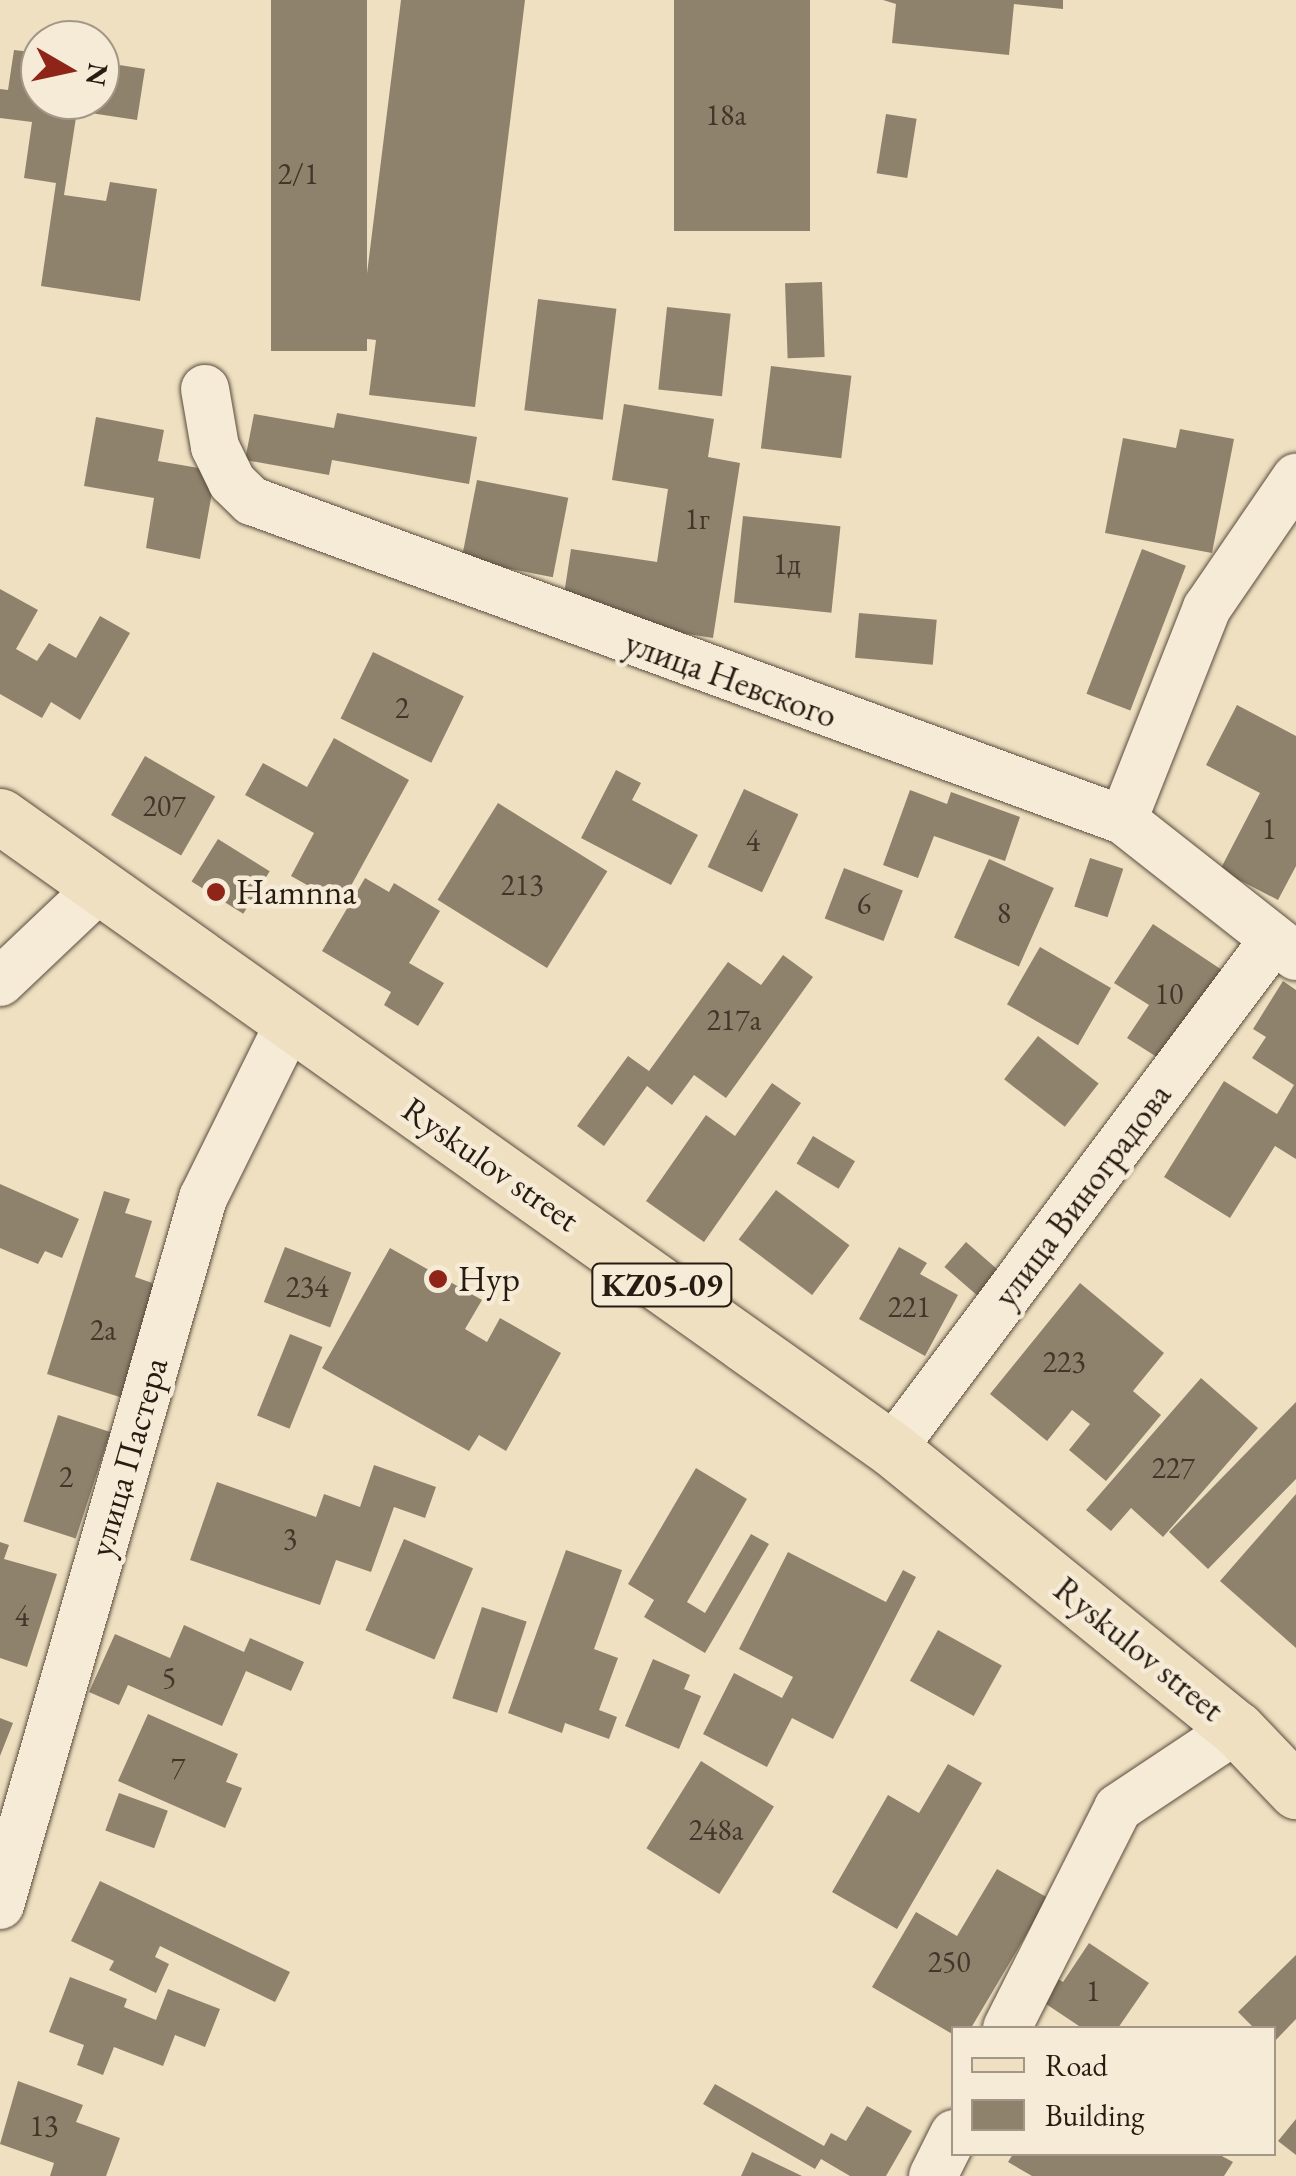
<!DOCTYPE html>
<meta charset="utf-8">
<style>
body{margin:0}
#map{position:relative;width:1296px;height:2176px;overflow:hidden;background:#efe0c1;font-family:"EB Garamond",serif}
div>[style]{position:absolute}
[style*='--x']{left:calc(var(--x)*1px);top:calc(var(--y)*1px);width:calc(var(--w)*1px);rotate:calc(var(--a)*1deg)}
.building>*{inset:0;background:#8f826d;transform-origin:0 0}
.roads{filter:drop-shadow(0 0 2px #594d3e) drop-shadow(0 0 2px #594d3e)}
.minor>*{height:48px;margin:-24px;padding:0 24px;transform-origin:24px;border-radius:24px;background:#f5ebd7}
.major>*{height:55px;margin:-27.5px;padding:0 27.5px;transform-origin:27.5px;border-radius:27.5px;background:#efe0c1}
.dots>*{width:28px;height:28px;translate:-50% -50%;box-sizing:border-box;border:5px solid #f5ebd7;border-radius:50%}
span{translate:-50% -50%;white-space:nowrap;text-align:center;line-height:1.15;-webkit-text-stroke:9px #f5ebd7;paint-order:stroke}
.number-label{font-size:30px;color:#413629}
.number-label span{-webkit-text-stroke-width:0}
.shield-label span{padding:2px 8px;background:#f5ebd7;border:2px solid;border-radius:8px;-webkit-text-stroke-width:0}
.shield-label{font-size:32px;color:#271c12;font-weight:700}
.street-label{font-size:35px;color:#271c12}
.poi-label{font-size:35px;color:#271c12}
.left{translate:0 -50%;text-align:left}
.legend{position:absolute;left:951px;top:2026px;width:325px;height:130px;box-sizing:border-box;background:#f5ebd7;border:2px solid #a39888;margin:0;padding:12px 18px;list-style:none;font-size:30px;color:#271c12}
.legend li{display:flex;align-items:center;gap:20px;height:50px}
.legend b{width:50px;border:2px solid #a39888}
.north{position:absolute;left:20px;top:20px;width:100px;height:100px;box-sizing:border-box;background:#f5ebd7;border:2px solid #a39888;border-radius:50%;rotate:99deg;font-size:28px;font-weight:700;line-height:40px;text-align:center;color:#271c12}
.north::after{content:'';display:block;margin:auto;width:35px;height:45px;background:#8f2418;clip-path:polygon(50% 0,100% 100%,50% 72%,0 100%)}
</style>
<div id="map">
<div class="building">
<div style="left:271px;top:0;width:96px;height:351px"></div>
<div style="clip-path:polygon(401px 0,525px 0,475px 407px,369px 395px,376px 340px,359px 338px)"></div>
<div style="left:674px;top:0;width:136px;height:231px"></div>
<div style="clip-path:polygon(883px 0,1063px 0,1063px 9px,1014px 4px,1009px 55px,892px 43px,896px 4px)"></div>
<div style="clip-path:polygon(14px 50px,40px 53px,40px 100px,100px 100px,100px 62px,145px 69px,137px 120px,77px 111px,64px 195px,106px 201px,110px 182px,157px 189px,140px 301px,41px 286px,56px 183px,24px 178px,32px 122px,0 118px,0 89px,8px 90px)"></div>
<div style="left:886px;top:114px;width:31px;height:60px;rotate:9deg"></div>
<div style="left:822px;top:282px;width:75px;height:37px;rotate:88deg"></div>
<div style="left:538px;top:299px;width:79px;height:112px;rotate:7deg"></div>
<div style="left:667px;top:307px;width:64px;height:83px;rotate:6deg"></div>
<div style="left:771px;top:366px;width:81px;height:83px;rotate:7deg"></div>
<div style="clip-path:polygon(624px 404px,714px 419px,708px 457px,740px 463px,713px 638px,561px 614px,571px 549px,657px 562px,668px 489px,612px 480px)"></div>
<div style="clip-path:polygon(337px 413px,477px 437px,469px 484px,332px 460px,329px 475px,245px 460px,254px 414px,334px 428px)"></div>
<div style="clip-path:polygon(96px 417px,164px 430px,158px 461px,216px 471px,200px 559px,146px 548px,154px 498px,84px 486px)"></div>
<div style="clip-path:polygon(1180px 429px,1234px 439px,1212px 553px,1105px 533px,1123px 438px,1176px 448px)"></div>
<div style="left:477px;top:480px;width:93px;height:81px;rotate:11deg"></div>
<div style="left:743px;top:516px;width:98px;height:87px;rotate:6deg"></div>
<div style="left:1142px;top:549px;width:47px;height:155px;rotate:21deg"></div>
<div style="clip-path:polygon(0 589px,38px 610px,16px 649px,37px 661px,49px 643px,76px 658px,100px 616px,130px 633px,80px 720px,51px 702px,42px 718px,0 694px)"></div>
<div style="left:859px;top:613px;width:78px;height:45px;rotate:5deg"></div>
<div style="left:373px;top:652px;width:101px;height:74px;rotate:26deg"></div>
<div style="clip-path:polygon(1237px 705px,1296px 736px,1296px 866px,1278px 900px,1220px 870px,1260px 793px,1206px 765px)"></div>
<div style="clip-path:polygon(334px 738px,409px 780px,341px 904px,291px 876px,314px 833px,245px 795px,263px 763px,307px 787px)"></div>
<div style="left:145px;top:756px;width:81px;height:68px;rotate:30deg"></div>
<div style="clip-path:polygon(616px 770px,641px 783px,632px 800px,698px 835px,671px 885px,581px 838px)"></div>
<div style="left:744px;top:789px;width:60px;height:86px;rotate:25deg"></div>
<div style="clip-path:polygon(910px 790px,947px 804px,951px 792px,1020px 817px,1005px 861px,934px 836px,918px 878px,883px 865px)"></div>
<div style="left:498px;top:803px;width:129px;height:114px;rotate:32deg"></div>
<div style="left:218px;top:839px;width:61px;height:50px;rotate:32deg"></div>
<div style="left:1090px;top:858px;width:35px;height:51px;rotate:18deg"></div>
<div style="left:989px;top:859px;width:71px;height:86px;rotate:24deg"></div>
<div style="left:844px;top:868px;width:63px;height:54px;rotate:21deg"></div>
<div style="clip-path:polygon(365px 878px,389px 892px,394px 883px,440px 911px,409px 963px,444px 983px,418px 1026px,384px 1005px,391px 992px,322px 951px)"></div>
<div style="clip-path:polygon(1153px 924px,1222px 970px,1163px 1061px,1127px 1038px,1149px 1005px,1114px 983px)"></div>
<div style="left:1040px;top:947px;width:82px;height:66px;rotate:30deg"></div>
<div style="clip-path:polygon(783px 955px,813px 977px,726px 1098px,694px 1075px,672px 1105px,647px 1086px,604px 1146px,577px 1126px,628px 1056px,649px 1071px,728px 962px,761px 985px)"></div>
<div style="clip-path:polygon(1283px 981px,1296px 990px,1296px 1159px,1275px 1146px,1230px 1218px,1164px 1177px,1224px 1081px,1277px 1114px,1294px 1085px,1252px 1058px,1266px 1037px,1253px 1029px)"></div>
<div style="left:1038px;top:1036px;width:77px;height:55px;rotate:38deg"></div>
<div style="clip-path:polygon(772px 1083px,801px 1103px,704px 1242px,646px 1201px,706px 1115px,735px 1136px)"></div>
<div style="left:813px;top:1136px;width:49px;height:32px;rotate:31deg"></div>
<div style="clip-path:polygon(0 1184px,79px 1219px,62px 1258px,45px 1251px,38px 1264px,0 1248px)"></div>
<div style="left:776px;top:1190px;width:92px;height:62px;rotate:37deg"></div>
<div style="clip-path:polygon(104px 1191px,130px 1199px,125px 1213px,152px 1221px,135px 1277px,158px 1285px,123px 1398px,47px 1374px)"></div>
<div style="left:966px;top:1242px;width:49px;height:33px;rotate:41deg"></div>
<div style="left:285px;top:1247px;width:71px;height:59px;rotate:21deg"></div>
<div style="clip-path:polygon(899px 1247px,927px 1263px,920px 1274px,958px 1295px,925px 1356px,859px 1319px)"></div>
<div style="clip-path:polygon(390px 1248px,482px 1300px,465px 1329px,487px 1342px,500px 1318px,561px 1353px,506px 1451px,479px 1435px,469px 1451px,322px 1368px)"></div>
<div style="clip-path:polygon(1080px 1283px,1164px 1353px,1133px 1391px,1161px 1415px,1106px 1481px,1069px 1450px,1090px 1424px,1072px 1410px,1047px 1441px,990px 1394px)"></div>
<div style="left:290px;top:1334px;width:35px;height:88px;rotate:22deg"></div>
<div style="clip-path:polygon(1201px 1378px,1258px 1428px,1163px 1537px,1131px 1508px,1111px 1531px,1086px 1510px)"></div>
<div style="clip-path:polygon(1296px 1402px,1296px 1479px,1208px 1569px,1169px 1532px)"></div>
<div style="left:58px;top:1415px;width:55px;height:112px;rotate:18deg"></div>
<div style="clip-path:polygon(374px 1465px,436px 1487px,425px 1518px,394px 1507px,371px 1572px,336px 1560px,320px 1605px,190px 1560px,217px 1482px,316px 1517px,324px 1494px,360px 1507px)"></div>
<div style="clip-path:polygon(696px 1468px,747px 1499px,687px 1602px,705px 1613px,751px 1534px,769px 1544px,705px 1653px,644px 1617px,654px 1600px,628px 1584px)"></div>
<div style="clip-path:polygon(1296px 1494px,1296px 1648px,1220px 1581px)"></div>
<div style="left:404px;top:1539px;width:75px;height:99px;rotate:23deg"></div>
<div style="clip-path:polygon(0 1542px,9px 1545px,4px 1559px,57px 1574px,27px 1667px,0 1658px)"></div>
<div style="clip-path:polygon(566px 1550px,622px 1570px,594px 1649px,618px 1658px,599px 1710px,617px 1717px,609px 1739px,565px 1723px,562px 1733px,508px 1713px)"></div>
<div style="clip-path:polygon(788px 1552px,886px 1602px,903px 1570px,916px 1577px,833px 1739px,792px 1718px,767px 1767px,703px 1734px,734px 1673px,782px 1698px,793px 1677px,739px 1649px)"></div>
<div style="left:482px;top:1607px;width:47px;height:96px;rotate:18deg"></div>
<div style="clip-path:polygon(184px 1625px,244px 1652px,250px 1638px,304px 1662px,291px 1691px,246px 1671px,222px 1726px,128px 1685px,119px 1705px,89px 1692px,115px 1634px,170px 1658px)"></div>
<div style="left:938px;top:1630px;width:73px;height:58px;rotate:29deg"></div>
<div style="clip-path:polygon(653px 1659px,690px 1675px,684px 1689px,701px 1696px,679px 1749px,625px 1726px)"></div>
<div style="clip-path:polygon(148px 1714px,238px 1754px,226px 1782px,242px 1788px,225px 1828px,118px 1781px)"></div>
<div style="clip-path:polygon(0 1718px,13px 1723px,0 1756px)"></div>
<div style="left:701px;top:1761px;width:86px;height:103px;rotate:32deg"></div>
<div style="clip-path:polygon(948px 1764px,982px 1783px,897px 1929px,832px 1892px,888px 1795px,919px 1813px)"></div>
<div style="left:119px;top:1793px;width:52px;height:40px;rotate:20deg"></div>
<div style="clip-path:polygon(997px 1869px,1048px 1898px,971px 2028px,954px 2028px,954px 2035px,872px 1987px,916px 1912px,957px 1936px)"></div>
<div style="clip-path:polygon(100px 1881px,290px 1972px,275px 2002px,160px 1946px,155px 1957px,169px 1964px,156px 1993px,109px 1970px,114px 1961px,71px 1941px)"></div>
<div style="clip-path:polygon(1089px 1943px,1149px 1983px,1118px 2028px,1082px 2028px,1037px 1998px,1052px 1975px,1063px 1982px)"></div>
<div style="clip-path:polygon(1296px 1955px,1296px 2019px,1274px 2042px,1274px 2028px,1254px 2028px,1238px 2012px)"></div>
<div style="clip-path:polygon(70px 1977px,127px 1999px,124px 2007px,156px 2020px,168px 1989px,220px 2009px,205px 2047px,175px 2035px,163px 2066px,114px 2047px,103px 2075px,77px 2065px,84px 2045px,49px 2032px)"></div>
<div style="clip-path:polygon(18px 2081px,83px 2105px,76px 2122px,120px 2138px,106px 2176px,50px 2176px,54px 2163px,0 2144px)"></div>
<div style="clip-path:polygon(715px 2084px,824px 2146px,831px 2133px,846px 2141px,867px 2106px,912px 2131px,886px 2176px,850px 2176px,821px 2159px,815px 2169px,703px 2104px)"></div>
<div style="clip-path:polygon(1296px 2119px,1296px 2155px,1278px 2141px)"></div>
<div style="clip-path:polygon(752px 2152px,802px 2176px,741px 2176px)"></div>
<div style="clip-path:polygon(1013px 2154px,1218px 2154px,1233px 2162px,1224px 2176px,1032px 2176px,1008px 2162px)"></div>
</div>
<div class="roads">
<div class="minor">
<div style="--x:205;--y:389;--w:59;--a:80.2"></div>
<div style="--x:215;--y:447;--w:39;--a:64"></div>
<div style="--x:232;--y:482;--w:28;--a:44"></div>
<div style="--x:252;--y:501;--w:928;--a:20.12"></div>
<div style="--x:1123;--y:820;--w:220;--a:38.2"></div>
<div style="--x:1123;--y:820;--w:228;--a:-68.4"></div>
<div style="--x:1207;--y:608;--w:158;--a:-55.6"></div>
<div style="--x:0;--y:982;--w:138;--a:-43.5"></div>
<div style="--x:892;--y:1449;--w:634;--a:-53.15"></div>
<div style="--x:0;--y:1905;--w:736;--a:-73.98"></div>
<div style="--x:203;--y:1198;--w:196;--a:-63.7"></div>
<div style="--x:1007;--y:2028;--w:246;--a:-63.2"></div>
<div style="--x:1118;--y:1808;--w:143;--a:-33.6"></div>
<div style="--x:933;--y:2176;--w:47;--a:-63.4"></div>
</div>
<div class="major">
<div style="--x:0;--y:816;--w:1094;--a:35.36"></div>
<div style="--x:892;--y:1449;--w:444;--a:39.1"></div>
<div style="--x:1237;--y:1729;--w:86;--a:46.4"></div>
</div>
</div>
<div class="dots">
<div style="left:216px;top:892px;background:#8f2418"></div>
<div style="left:438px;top:1279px;background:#8f2418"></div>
</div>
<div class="number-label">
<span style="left:726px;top:115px">18a</span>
<span style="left:298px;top:174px">2/1</span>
<span style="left:697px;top:519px">1г</span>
<span style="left:787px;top:564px">1д</span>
<span style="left:402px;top:708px">2</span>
<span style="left:164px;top:806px">207</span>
<span style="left:1269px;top:829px">1</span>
<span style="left:753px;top:841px">4</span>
<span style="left:522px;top:885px">213</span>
<span style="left:864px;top:904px">6</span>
<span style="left:1004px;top:913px">8</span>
<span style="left:1169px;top:994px">10</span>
<span style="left:734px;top:1020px">217а</span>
<span style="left:307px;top:1287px">234</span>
<span style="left:909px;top:1307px">221</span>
<span style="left:103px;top:1330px">2а</span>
<span style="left:1064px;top:1362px">223</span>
<span style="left:1173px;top:1468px">227</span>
<span style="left:66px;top:1477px">2</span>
<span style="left:290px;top:1539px">3</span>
<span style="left:22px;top:1616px">4</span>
<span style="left:169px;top:1678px">5</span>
<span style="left:178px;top:1768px">7</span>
<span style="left:716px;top:1830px">248а</span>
<span style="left:949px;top:1962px">250</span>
<span style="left:1093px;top:1991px">1</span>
<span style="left:44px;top:2126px">13</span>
</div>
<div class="shield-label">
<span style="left:662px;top:1285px">KZ05-09</span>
</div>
<div class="street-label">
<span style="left:731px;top:679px;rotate:20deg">улица Невского</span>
<span style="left:491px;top:1164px;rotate:35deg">Ryskulov street</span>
<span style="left:1082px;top:1195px;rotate:-53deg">улица Виноградова</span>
<span style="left:128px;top:1457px;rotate:-74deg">улица Пастера</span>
<span style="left:1139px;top:1649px;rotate:39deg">Ryskulov street</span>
</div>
<div class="poi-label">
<span class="left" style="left:236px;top:892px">Hamnna</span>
<span class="left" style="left:458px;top:1279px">Hyp</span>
</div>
<ul class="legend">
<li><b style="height:12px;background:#efe0c1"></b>Road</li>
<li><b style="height:28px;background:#8f826d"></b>Building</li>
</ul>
<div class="north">N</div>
</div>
